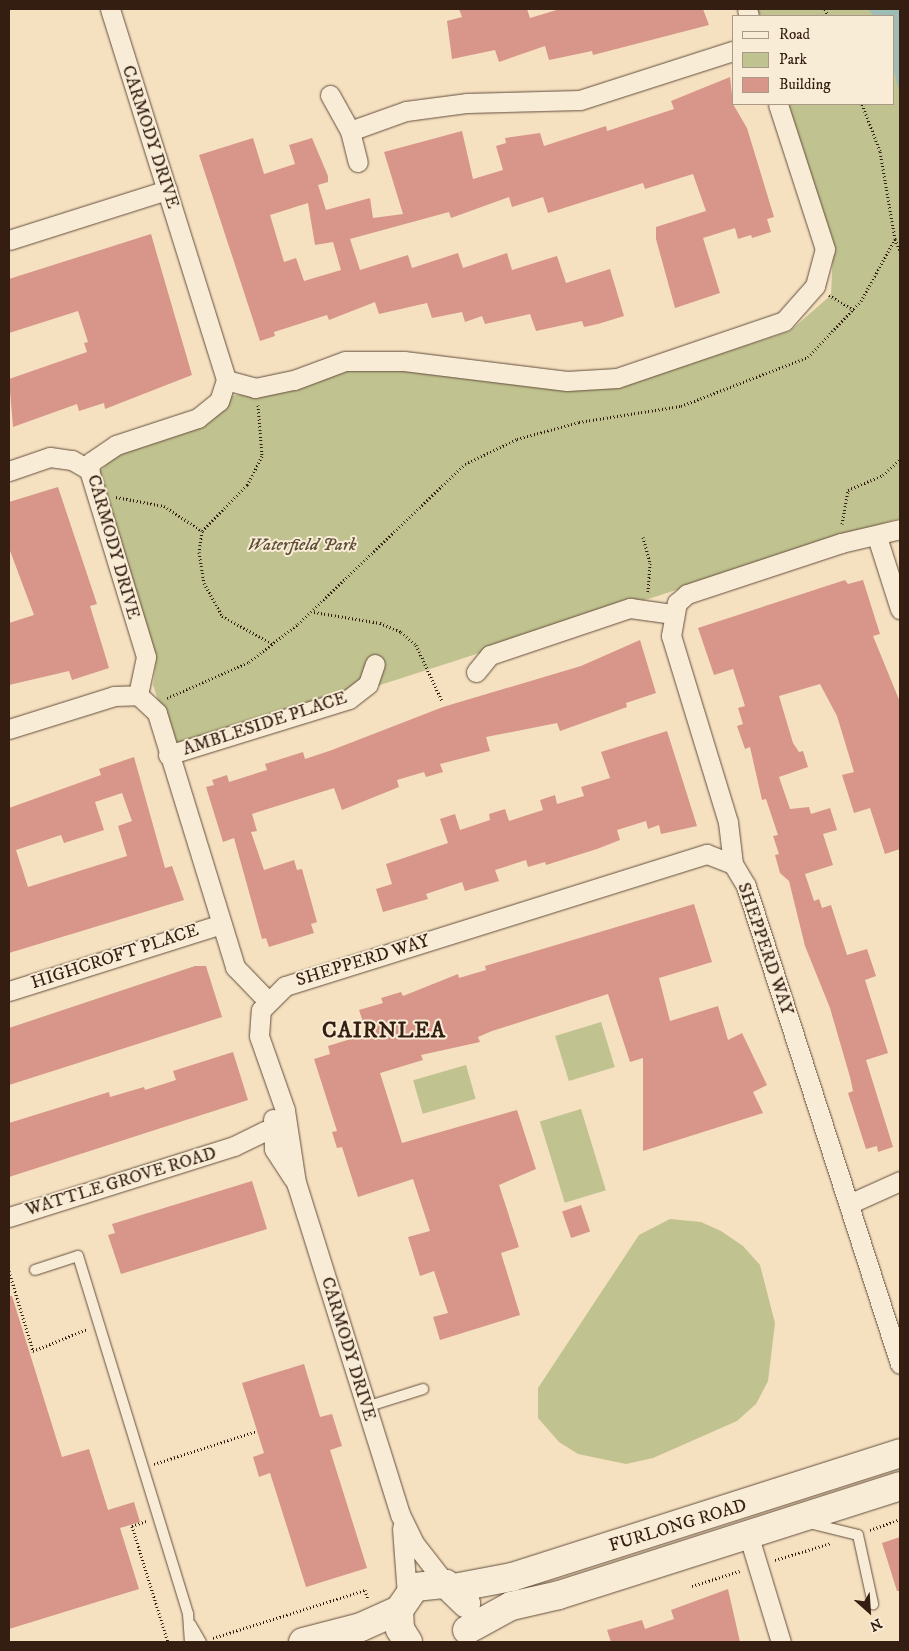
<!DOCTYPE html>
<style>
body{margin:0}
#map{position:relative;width:909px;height:1651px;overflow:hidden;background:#f5e1c0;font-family:"IM FELL DW Pica",serif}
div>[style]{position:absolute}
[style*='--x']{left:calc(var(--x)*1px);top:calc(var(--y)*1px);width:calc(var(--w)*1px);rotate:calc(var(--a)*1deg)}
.green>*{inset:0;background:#c0c28f;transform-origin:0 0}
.water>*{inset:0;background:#9dbcb6}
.building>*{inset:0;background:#d89589;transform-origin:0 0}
.path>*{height:3px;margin-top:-1.5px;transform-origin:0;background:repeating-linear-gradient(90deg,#341d11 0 1px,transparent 0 3.5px)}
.roads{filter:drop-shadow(0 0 1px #644e3d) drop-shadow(0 0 1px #644e3d)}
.lane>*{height:10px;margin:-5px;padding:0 5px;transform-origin:5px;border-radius:5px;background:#f8ecd6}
.street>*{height:19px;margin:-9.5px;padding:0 9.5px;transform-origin:9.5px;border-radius:9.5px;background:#f8ecd6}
.secondary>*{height:28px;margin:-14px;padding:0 14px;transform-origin:14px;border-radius:14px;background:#f8ecd6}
span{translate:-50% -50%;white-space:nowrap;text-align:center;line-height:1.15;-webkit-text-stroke:4px #f8ecd6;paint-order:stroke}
.street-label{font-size:18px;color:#341d11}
.park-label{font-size:18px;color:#5e4f37;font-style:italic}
.district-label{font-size:22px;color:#341d11;font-weight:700;letter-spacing:1px}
.frame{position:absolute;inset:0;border:10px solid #341d11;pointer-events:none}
.legend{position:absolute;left:732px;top:15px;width:162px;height:90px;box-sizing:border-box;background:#f8ecd6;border:1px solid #aa9987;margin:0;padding:6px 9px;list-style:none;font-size:15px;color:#341d11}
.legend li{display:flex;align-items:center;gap:10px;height:25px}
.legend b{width:25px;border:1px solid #aa9987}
.north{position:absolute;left:844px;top:1586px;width:50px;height:50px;-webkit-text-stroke:4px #f8ecd6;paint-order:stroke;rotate:154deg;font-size:14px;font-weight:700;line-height:20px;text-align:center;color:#341d11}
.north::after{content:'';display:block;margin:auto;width:18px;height:22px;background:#341d11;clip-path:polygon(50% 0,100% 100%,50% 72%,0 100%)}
</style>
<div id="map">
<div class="green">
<div style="clip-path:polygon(756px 9px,900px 9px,900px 518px,175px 751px,153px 685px,156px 661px,97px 482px,99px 472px,117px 454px,199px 427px,230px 396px,298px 387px,344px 368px,400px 369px,566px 388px,620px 387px,790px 331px,831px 295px,833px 249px,787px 104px,893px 104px,893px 16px,759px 16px)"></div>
<div style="left:601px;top:1022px;width:47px;height:48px;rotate:73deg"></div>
<div style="left:466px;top:1065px;width:35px;height:55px;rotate:74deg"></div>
<div style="left:581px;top:1109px;width:85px;height:43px;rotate:73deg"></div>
<div style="clip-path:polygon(670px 1219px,701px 1222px,721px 1231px,743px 1246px,760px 1265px,775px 1323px,768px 1381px,756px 1404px,737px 1421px,653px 1458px,626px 1464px,578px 1454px,559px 1442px,538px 1418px,538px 1388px,639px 1235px)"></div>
</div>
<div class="water">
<div style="clip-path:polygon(868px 9px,900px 9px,900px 94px,893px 68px,893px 16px,874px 16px)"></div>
</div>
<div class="building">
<div style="clip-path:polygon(459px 9px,527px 9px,530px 18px,560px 9px,703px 9px,709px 25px,593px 55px,592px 51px,549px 60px,545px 46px,499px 62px,495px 50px,452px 59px,447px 21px,462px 17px)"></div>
<div style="clip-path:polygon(evenodd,730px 77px,733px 104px,747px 128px,774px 217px,767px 219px,771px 232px,752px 238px,751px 235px,738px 239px,735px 228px,703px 238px,720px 293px,675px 308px,656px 239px,656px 227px,706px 211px,693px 174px,645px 189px,643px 183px,548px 213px,543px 197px,512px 207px,509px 197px,451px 218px,449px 212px,350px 239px,360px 270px,408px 255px,412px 268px,458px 253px,463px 268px,507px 253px,512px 270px,557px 256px,566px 283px,610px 269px,624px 316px,598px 324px,584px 327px,582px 321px,536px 331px,530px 314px,485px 324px,482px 316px,465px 322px,462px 312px,432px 318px,427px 303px,379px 314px,375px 302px,329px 320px,327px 315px,274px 332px,275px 336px,260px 341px,199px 155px,253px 138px,264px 174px,295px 164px,289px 145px,312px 138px,328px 176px,328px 182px,318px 185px,326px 210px,370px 198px,373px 218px,403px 214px,384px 152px,462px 131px,473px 179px,503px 170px,496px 146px,506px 143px,505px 138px,540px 133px,544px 146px,606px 126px,607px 131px,674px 109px,671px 101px,730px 77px,308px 203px,315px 245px,333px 242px,341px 270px,304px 281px,296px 258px,284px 262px,270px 215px,308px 203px)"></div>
<div style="clip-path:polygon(151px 234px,192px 375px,105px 409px,104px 403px,79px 411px,77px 404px,13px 427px,9px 379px,87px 352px,84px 343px,88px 342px,78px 311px,9px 333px,9px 279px)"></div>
<div style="clip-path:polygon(58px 487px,97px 604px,90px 606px,109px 668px,72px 680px,69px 671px,9px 685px,9px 623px,34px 615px,9px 548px,9px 502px)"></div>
<div style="clip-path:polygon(845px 580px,848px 584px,863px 580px,880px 634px,873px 636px,900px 702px,900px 849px,885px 854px,870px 808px,854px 813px,842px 775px,854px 772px,837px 716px,820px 684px,779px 696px,793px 743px,799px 752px,803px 751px,808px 767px,779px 777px,790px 809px,809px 807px,811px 814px,830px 808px,837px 830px,823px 834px,833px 865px,805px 874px,814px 901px,819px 899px,822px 908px,831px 905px,847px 955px,867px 949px,876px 976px,865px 980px,888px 1053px,866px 1060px,893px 1147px,878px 1152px,877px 1146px,866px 1149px,848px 1093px,853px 1091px,850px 1077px,830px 1008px,805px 946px,789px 881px,780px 873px,775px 855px,779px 854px,773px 836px,778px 835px,766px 799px,762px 800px,750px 747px,745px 749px,737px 726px,743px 724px,738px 708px,745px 706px,733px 669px,714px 675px,698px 628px)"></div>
<div style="clip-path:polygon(640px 640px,656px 693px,626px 703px,627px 707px,560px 731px,557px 723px,486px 737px,490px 751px,440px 764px,443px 772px,426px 777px,424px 772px,397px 780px,399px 787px,342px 810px,334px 788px,252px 814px,257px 831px,251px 832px,264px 870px,294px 860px,297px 870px,302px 869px,317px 922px,311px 924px,314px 933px,269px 947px,266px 938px,262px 939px,234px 838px,223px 842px,206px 787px,214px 785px,212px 780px,227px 775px,229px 782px,267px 770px,265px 764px,303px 752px,305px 759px,332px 750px,443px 707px,581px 666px)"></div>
<div style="clip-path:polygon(667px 731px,697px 826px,661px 834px,659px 825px,648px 829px,646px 821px,617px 830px,620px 840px,597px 849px,546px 865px,545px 862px,528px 867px,526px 860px,495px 870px,499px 881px,465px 891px,462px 882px,426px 894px,428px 899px,383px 912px,376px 889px,392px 884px,386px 864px,448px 843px,440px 819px,455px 814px,460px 830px,490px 820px,489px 814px,505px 809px,509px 821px,543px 810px,540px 800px,555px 795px,557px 804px,584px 796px,581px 787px,610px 778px,601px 752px)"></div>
<div style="clip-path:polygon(evenodd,134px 757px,165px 868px,172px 866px,184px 900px,9px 953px,9px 808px,101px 775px,99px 769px,134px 757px,122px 793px,132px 821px,118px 826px,127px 856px,28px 887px,16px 850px,61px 835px,64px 843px,104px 830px,95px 802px,122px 793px)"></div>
<div style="clip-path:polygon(694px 904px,712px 962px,659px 978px,670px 1021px,718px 1006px,728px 1040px,742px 1033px,767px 1085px,753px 1092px,763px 1113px,643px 1151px,643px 1058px,630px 1062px,608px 994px,492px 1031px,478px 1037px,480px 1042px,421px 1055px,423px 1060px,380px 1073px,402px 1143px,517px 1110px,536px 1169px,499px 1185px,519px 1247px,501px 1253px,520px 1315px,440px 1340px,433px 1317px,448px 1313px,434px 1271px,420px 1276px,408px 1237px,430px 1231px,413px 1179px,358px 1197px,342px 1147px,337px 1148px,332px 1132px,337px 1131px,314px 1059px,330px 1054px,328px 1046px,367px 1034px,359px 1010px,383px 1003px,381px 998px,401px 992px,403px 996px,458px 974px,459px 978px,486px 970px,485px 966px)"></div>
<div style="clip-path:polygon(195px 966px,206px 966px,222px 1017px,9px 1085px,9px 1028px)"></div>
<div style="clip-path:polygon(233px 1052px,248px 1100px,9px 1177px,9px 1123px,109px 1092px,110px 1097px,144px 1087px,145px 1090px,176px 1080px,173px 1071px)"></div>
<div style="clip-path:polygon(252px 1181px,267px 1229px,121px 1274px,108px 1235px,115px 1233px,112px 1224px)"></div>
<div style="left:581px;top:1205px;width:28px;height:20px;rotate:71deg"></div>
<div style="clip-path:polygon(9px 1296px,12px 1296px,62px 1457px,89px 1449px,108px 1510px,134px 1502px,140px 1522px,120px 1528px,139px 1589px,9px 1629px)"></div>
<div style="clip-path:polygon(304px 1364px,320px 1417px,332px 1414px,342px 1446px,330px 1450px,367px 1568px,306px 1587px,270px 1473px,259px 1477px,253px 1457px,264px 1453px,242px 1383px)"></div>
<div style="clip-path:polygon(900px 1537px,900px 1591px,897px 1591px,882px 1543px)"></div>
<div style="clip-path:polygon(728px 1589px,740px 1642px,611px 1642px,607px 1630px,642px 1620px,645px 1629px,674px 1619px,671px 1610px)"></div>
</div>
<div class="path">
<div style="--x:825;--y:9;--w:8;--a:67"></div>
<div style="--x:895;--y:239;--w:12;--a:66"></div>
<div style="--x:829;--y:295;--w:29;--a:31"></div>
<div style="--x:258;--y:405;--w:51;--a:85.5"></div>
<div style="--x:262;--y:456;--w:33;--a:117"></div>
<div style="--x:247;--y:485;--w:64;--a:134.4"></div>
<div style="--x:202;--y:531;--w:21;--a:98"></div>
<div style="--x:199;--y:552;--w:31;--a:81"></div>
<div style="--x:204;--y:583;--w:38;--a:61"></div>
<div style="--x:222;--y:616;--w:58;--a:28.8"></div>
<div style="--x:116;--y:497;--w:49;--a:10.6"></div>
<div style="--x:164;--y:506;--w:45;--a:33.3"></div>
<div style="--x:842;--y:524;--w:35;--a:-80"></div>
<div style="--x:848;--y:490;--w:38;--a:-23"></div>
<div style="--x:883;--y:475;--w:23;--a:-43"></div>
<div style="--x:643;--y:537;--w:27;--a:75"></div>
<div style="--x:650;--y:563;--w:29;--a:94"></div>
<div style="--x:314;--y:612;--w:67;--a:9.5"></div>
<div style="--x:380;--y:623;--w:23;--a:23"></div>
<div style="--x:401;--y:632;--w:20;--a:41"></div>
<div style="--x:416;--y:645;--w:62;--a:65.1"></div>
<div style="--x:167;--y:698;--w:90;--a:-23.7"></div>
<div style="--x:249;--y:662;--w:62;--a:-37.8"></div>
<div style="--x:298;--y:624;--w:231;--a:-43.8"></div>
<div style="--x:465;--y:464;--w:58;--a:-25.7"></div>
<div style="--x:517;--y:439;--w:64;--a:-15.3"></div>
<div style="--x:579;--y:422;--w:103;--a:-8.9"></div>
<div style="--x:681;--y:406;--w:136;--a:-21.1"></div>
<div style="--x:808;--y:357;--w:77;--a:-46.6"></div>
<div style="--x:861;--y:301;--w:71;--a:-61.3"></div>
<div style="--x:895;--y:239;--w:89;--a:-99.7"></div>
<div style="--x:880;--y:151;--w:50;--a:-111"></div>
<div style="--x:9;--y:1271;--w:84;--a:73.3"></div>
<div style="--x:33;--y:1351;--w:58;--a:-22.2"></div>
<div style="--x:154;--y:1464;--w:108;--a:-17.8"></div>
<div style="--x:146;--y:1521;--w:15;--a:160"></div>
<div style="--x:132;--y:1526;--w:121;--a:72.8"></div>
<div style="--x:870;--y:1530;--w:32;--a:-20"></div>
<div style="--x:775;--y:1560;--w:59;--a:-16.9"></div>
<div style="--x:692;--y:1586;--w:50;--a:-17.4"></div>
<div style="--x:213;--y:1638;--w:159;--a:-17.5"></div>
<div style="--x:365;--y:1590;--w:10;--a:73"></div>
</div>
<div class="roads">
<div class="lane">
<div style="--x:35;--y:1270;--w:45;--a:-18"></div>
<div style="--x:78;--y:1256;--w:375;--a:72.9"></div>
<div style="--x:188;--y:1614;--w:28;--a:86"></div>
<div style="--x:366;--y:1407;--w:60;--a:-17.5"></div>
<div style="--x:809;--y:1523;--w:50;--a:13.8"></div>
<div style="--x:858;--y:1535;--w:71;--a:77.7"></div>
<div style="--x:191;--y:1625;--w:20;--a:60"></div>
</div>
<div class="street">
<div style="--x:110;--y:9;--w:389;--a:72.6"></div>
<div style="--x:226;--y:380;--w:22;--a:108"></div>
<div style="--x:219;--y:401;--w:27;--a:141"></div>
<div style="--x:198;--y:418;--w:86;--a:161.8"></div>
<div style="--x:116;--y:445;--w:30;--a:146"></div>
<div style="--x:91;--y:462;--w:8;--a:104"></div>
<div style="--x:89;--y:470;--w:195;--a:73"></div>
<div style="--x:146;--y:657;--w:39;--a:102"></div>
<div style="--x:138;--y:695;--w:26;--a:43"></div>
<div style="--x:157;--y:713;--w:266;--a:72.9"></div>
<div style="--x:235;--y:967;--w:46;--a:45.9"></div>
<div style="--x:747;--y:9;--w:7;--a:74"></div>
<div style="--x:330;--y:95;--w:41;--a:60.9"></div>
<div style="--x:350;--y:131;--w:32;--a:76"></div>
<div style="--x:350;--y:131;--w:59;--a:-19.7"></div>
<div style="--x:406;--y:111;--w:62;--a:-7.5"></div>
<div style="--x:467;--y:103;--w:113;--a:-1.5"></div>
<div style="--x:580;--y:100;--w:161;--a:-17.8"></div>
<div style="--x:9;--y:240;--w:166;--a:-17.6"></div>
<div style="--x:226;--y:380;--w:30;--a:15"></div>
<div style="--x:255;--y:388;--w:40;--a:-12"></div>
<div style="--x:294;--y:380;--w:54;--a:-20.4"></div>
<div style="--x:345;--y:361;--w:59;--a:0"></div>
<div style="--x:404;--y:361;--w:164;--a:7"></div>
<div style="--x:567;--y:381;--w:50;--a:-3.4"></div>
<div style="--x:617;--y:378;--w:176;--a:-18.8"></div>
<div style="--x:784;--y:321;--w:47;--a:-48.5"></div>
<div style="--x:815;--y:286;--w:38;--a:-75"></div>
<div style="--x:825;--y:249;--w:152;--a:-108"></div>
<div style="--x:9;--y:471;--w:43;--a:-18.9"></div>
<div style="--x:50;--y:457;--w:22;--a:8"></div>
<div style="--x:72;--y:460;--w:20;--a:30"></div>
<div style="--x:877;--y:537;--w:76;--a:72.3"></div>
<div style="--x:476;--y:672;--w:22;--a:-51"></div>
<div style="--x:490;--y:655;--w:148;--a:-18.6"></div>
<div style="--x:630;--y:608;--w:42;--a:8.1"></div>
<div style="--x:9;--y:729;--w:110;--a:-17.4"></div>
<div style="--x:114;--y:696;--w:24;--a:-2"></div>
<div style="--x:168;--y:755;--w:189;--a:-17.2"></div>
<div style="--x:349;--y:699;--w:24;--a:-38"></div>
<div style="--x:368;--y:684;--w:21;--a:-71"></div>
<div style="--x:733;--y:864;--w:42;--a:-96.8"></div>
<div style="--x:728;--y:822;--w:195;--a:-107"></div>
<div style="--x:671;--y:636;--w:34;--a:-80"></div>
<div style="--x:677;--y:603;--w:13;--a:-42"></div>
<div style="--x:687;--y:594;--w:162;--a:-18.3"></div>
<div style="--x:841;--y:543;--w:61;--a:-13.3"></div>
<div style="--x:9;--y:991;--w:223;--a:-17.5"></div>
<div style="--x:273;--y:1119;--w:30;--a:88"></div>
<div style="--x:274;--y:1149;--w:35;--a:57"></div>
<div style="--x:849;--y:1204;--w:56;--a:-24.3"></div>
<div style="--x:9;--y:1217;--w:236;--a:-17.5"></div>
<div style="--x:234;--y:1146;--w:34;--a:-26"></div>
<div style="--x:265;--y:1131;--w:20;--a:11"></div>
<div style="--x:402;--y:1528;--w:66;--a:85.7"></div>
<div style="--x:749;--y:1537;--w:110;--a:73.1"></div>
<div style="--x:446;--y:1584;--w:52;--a:-128"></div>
<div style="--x:414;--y:1543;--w:32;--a:-116"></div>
<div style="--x:400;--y:1514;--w:347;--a:-107.4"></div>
<div style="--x:296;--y:1183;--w:74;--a:-98.6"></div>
<div style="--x:285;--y:1110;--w:78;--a:-109.4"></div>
<div style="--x:259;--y:1036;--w:26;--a:-86"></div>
<div style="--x:261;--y:1010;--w:34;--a:-45"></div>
<div style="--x:285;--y:986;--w:442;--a:-17.4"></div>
<div style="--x:707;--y:854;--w:28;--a:21"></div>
<div style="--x:733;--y:864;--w:26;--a:59"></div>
<div style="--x:746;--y:886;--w:502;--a:72.14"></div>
</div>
<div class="secondary">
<div style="--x:454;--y:1588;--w:59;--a:-10.7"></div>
<div style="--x:512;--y:1577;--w:407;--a:-17.7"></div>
<div style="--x:467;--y:1630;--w:50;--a:-28.6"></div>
<div style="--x:511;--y:1606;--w:49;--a:-12.9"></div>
<div style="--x:559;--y:1595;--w:358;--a:-17.7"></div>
<div style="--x:303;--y:1642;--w:60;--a:-14.5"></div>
<div style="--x:361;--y:1627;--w:42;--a:-24.1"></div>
<div style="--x:408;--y:1642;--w:15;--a:-122"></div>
<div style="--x:400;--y:1629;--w:19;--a:-93"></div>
<div style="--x:399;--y:1610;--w:28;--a:-55"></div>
<div style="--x:415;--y:1587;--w:31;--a:-6"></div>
<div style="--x:446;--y:1584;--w:28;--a:44"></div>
</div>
</div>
<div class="street-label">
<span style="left:150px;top:137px;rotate:72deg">CARMODY DRIVE</span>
<span style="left:113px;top:547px;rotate:74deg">CARMODY DRIVE</span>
<span style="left:265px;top:724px;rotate:-18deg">AMBLESIDE PLACE</span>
<span style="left:765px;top:949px;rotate:71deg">SHEPPERD WAY</span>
<span style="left:115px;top:957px;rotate:-18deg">HIGHCROFT PLACE</span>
<span style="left:363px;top:961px;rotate:-17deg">SHEPPERD WAY</span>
<span style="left:121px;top:1182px;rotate:-17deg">WATTLE GROVE ROAD</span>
<span style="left:348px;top:1349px;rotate:73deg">CARMODY DRIVE</span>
<span style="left:678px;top:1526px;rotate:-17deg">FURLONG ROAD</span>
</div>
<div class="park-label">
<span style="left:302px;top:545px">Waterfield Park</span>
</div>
<div class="district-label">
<span style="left:384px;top:1031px">CAIRNLEA</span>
</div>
<div class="frame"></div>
<ul class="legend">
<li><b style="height:6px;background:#f8ecd6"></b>Road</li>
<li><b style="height:14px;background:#c0c28f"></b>Park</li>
<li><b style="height:14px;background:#d89589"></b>Building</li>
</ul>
<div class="north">N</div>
</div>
